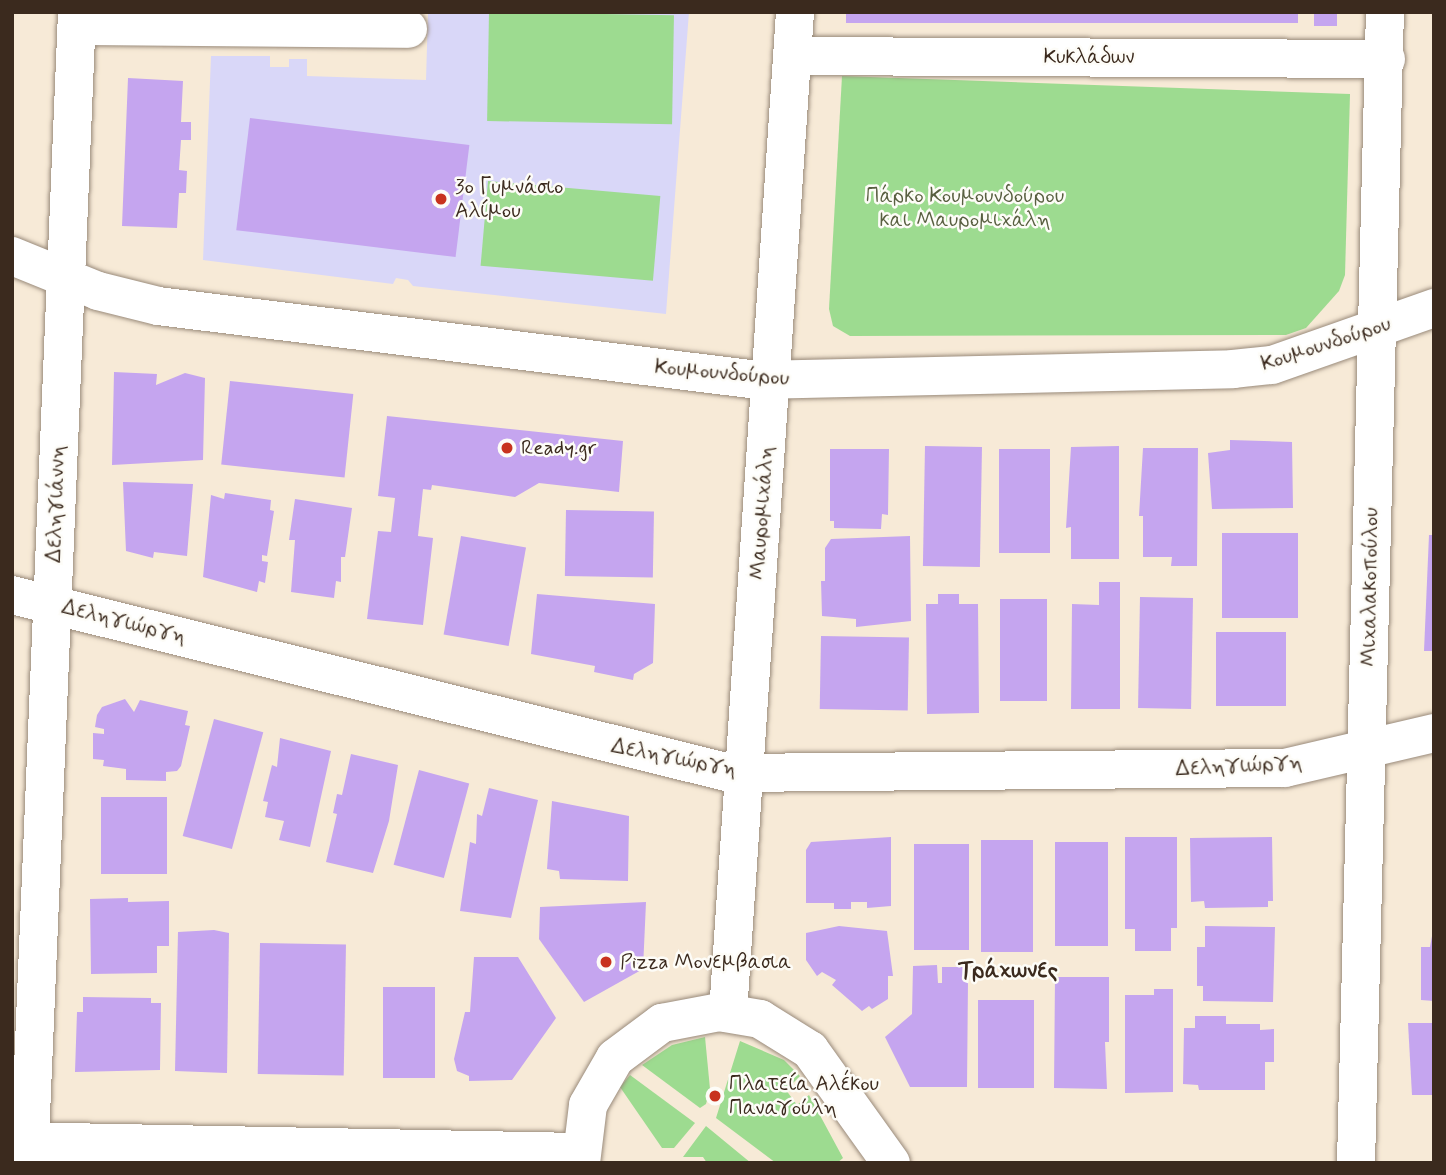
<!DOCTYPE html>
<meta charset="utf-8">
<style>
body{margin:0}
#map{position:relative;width:1446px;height:1175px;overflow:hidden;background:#f7ead7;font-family:Mynerve,sans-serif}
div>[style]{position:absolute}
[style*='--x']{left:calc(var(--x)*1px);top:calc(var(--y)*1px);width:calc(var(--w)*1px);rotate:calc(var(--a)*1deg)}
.built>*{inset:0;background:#d9d7f8}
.green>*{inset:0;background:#9ddb90;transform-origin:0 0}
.building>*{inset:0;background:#c5a5ef;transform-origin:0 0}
.roads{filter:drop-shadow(0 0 2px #998a7a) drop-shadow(0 0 2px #998a7a)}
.minor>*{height:38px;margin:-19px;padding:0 19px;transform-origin:19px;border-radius:19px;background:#fff}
.dots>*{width:19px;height:19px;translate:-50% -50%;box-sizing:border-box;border:4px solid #fdfcf7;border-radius:50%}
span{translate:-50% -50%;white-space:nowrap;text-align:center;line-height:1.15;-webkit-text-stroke:5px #fdfcf7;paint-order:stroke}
.street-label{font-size:21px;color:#3b2a1e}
.poi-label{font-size:21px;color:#3b2a1e}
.left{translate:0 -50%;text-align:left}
.park-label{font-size:21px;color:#585f40}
.neighbourhood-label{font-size:23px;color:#3b2a1e;font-weight:700}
.frame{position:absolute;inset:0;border:14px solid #3b2a1e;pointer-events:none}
</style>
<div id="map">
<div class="built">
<div style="clip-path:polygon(428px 12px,689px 12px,666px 314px,413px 286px,408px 280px,396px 278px,393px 284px,203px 260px,211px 56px,270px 56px,270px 67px,289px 67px,289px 59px,307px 59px,307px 76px,426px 80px)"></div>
</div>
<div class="green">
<div style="left:489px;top:12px;width:185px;height:109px;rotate:1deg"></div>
<div style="clip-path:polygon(842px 76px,1350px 94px,1345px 275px,1339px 291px,1306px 328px,1286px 335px,850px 336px,833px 326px,829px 309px)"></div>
<div style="left:488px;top:181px;width:173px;height:85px;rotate:5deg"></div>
<div style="clip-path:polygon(705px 1037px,710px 1089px,706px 1104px,700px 1108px,642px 1065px,672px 1045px)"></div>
<div style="clip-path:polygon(740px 1041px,784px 1060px,800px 1076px,786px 1090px,797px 1105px,809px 1095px,843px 1158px,837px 1163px,776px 1163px,716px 1118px)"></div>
<div style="clip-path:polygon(630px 1075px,695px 1123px,674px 1148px,662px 1148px,620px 1087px)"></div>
<div style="clip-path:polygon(706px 1126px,751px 1163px,707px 1163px,703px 1157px,683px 1157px)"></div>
</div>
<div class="building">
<div style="left:846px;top:12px;width:452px;height:11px"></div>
<div style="left:1314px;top:12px;width:23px;height:14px"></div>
<div style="clip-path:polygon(128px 78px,183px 81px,181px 122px,191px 122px,191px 140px,181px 140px,179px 170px,187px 171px,186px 193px,179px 193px,177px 228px,122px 226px)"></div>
<div style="left:250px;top:118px;width:221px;height:113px;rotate:7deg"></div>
<div style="clip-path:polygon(114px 372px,157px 374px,156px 385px,185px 373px,205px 378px,203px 460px,112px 465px)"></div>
<div style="left:230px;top:381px;width:124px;height:84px;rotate:6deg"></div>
<div style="clip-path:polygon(387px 416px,623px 441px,619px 492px,539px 483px,515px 497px,432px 485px,431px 490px,423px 489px,418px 536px,433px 538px,423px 625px,367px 619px,378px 531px,391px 532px,395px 498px,378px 496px)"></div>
<div style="clip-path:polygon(1230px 440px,1292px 442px,1293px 508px,1212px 509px,1208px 453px,1230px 450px)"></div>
<div style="left:925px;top:446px;width:57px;height:120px;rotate:1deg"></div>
<div style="clip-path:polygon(1119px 446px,1119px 559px,1071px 559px,1071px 527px,1066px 528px,1071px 447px)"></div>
<div style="clip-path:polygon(1143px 448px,1198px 448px,1197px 566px,1171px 566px,1172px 557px,1143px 557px,1143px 516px,1139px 516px)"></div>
<div style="clip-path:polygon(830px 449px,889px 449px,888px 515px,882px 514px,881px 529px,834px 528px,834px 521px,830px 521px)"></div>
<div style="left:999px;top:449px;width:51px;height:104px"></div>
<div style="clip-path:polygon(123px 482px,193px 484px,187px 556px,154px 552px,153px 558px,126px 551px)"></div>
<div style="clip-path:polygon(225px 493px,271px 500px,270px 510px,274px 511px,267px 556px,262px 555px,262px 561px,268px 562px,265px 583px,259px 581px,257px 592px,203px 577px,211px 495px,224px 499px)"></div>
<div style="clip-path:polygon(295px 499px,352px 508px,345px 557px,341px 557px,341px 582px,336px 581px,334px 598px,291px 592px,295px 540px,289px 540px)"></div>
<div style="left:566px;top:510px;width:88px;height:66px;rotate:1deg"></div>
<div style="left:1222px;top:533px;width:76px;height:85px"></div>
<div style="clip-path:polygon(1429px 535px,1434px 535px,1434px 651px,1424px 651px)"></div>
<div style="left:461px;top:536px;width:66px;height:100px;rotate:10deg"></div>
<div style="clip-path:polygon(910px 536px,911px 621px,856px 627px,856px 619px,822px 616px,821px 581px,825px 581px,825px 548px,831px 539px)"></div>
<div style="clip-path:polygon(1099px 582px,1120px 582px,1120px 709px,1071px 709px,1072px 604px,1099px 605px)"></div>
<div style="clip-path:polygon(537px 594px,655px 604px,653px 663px,634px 674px,633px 680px,594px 672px,595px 666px,531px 654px)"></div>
<div style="clip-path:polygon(938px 594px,959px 594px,959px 604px,978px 604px,979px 713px,927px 714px,926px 604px,938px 604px)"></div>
<div style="left:1140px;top:597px;width:53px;height:111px;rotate:1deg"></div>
<div style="left:1000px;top:599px;width:47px;height:102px"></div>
<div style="left:1216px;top:632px;width:70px;height:74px"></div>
<div style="left:821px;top:636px;width:88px;height:73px;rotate:1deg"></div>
<div style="clip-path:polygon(125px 699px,134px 712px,140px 700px,188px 711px,185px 725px,190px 726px,181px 766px,177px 771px,166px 772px,166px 781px,126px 780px,126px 769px,103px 766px,104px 760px,93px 759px,93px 733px,104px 734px,104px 729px,95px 727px,97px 715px,102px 707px)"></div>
<div style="left:214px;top:719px;width:51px;height:121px;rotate:15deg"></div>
<div style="clip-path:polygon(280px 738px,331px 751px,310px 847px,279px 840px,284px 821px,265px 817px,268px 802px,263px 801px,272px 765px,277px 767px)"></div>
<div style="clip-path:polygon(351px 754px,398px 765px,389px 821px,373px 873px,326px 862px,337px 814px,333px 813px,337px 794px,342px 795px)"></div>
<div style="left:419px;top:770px;width:52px;height:98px;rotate:15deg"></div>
<div style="clip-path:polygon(489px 788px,538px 800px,511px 918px,460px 911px,470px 842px,476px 844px,477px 814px,482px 816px)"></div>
<div style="left:101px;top:797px;width:66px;height:77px"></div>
<div style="clip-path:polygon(552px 801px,629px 816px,628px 881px,560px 879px,559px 871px,547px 869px)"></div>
<div style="clip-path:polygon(891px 837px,891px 906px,867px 908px,867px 902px,851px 902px,851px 909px,834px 909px,834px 903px,806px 903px,806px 850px,811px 842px)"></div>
<div style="clip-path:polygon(1125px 837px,1177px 837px,1177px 928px,1171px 928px,1171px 951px,1135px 951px,1135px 929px,1125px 929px)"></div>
<div style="clip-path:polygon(1272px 837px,1273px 901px,1268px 901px,1268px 907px,1205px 908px,1204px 901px,1191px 902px,1190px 838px)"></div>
<div style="left:981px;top:840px;width:52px;height:112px"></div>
<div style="left:1055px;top:842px;width:53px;height:104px"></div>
<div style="left:914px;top:844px;width:55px;height:106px"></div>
<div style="clip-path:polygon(128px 898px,128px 902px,169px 901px,169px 946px,157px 946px,157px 973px,91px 974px,90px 899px)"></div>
<div style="clip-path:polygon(646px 902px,643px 969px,584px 1002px,539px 939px,540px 907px)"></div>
<div style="clip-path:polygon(1434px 925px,1434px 1001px,1421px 1000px,1421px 947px,1430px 947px)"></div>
<div style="clip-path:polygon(839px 926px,887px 931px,893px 976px,888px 976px,888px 999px,872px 1009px,869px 1006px,862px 1011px,832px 985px,836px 980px,822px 972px,817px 976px,806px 960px,806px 933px)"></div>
<div style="clip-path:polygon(1205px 926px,1275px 927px,1273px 1002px,1203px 1001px,1203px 986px,1197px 986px,1197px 947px,1205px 947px)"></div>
<div style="clip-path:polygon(214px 930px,229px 933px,227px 1073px,175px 1071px,178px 932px)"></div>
<div style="left:260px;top:943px;width:86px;height:131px;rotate:1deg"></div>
<div style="clip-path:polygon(474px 957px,518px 957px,556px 1018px,512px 1080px,469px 1081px,469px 1076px,457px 1071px,454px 1059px,465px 1012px,470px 1012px)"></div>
<div style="clip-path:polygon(937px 965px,938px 983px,942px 983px,942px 967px,964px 967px,964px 981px,968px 981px,967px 1087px,910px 1087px,885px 1037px,912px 1014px,913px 966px)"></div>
<div style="clip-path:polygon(1055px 977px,1109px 977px,1109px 1042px,1105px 1042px,1107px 1089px,1054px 1088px)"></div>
<div style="left:383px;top:987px;width:52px;height:91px"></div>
<div style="clip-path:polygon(1154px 989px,1173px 989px,1173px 1092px,1125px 1093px,1125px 995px,1154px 995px)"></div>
<div style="clip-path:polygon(83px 997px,151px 998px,151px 1003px,161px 1003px,160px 1070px,75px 1072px,77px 1012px,83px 1012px)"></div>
<div style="left:978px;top:1000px;width:56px;height:88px"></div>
<div style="clip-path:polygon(1195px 1016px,1226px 1016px,1226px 1024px,1260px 1024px,1260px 1030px,1274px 1029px,1274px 1062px,1265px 1062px,1265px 1090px,1199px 1090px,1198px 1085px,1183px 1084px,1184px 1028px,1195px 1028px)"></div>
<div style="clip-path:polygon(1408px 1023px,1434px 1023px,1434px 1095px,1412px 1095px)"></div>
</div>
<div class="roads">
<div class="minor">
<div style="--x:77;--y:26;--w:331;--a:0.5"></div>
<div style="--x:792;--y:56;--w:594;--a:0.29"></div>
<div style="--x:12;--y:256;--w:93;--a:22.1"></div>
<div style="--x:98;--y:291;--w:62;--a:14"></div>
<div style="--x:158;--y:306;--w:605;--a:7.03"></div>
<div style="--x:758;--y:380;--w:475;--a:-1.3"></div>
<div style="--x:1233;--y:369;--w:39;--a:-6"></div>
<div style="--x:1272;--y:365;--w:172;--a:-19.4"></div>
<div style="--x:12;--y:595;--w:740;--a:13.92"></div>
<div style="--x:730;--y:773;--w:555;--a:-0.52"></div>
<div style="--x:1285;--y:768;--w:153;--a:-13.2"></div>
<div style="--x:728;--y:1013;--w:1003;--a:-86.17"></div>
<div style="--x:12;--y:1141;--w:569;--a:1.11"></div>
<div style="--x:29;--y:1163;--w:1152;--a:-87.61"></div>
<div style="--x:581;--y:1163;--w:58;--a:-83.1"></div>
<div style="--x:588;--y:1105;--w:54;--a:-60.1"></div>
<div style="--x:615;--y:1058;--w:59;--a:-36.7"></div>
<div style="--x:662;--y:1023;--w:58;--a:-10.9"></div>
<div style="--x:719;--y:1012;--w:42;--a:9.7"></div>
<div style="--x:760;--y:1019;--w:59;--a:31.8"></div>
<div style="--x:810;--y:1050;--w:139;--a:54.4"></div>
<div style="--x:1356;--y:1163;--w:1151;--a:-88.56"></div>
</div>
</div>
<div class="dots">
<div style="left:441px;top:199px;background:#c8321e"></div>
<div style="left:507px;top:448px;background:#c8321e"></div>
<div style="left:606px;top:962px;background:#c8321e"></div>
<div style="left:715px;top:1096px;background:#c8321e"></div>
</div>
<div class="street-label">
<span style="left:1089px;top:57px">Κυκλάδων</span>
<span style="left:1326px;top:344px;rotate:-18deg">Κουμουνδούρου</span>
<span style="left:722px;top:373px;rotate:5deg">Κουμουνδούρου</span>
<span style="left:56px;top:504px;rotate:-88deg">Δεληγιάννη</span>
<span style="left:762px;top:513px;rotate:-86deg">Μαυρομιχάλη</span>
<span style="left:1370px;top:587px;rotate:-89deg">Μιχαλακοπούλου</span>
<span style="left:124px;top:622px;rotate:14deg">Δεληγιώργη</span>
<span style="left:674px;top:758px;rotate:11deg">Δεληγιώργη</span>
<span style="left:1239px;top:766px;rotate:-3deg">Δεληγιώργη</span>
</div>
<div class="poi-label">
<span class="left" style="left:455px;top:199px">3ο Γυμνάσιο<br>Αλίμου</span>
<span class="left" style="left:521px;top:448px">Ready.gr</span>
<span class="left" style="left:620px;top:962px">Pizza Μονεμβασια</span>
<span class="left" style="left:729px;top:1096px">Πλατεία Αλέκου<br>Παναγούλη</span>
</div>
<div class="park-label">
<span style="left:965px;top:208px">Πάρκο Κουμουνδούρου<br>και Μαυρομιχάλη</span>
</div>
<div class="neighbourhood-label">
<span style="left:1008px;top:971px">Τράχωνες</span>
</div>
<div class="frame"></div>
</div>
